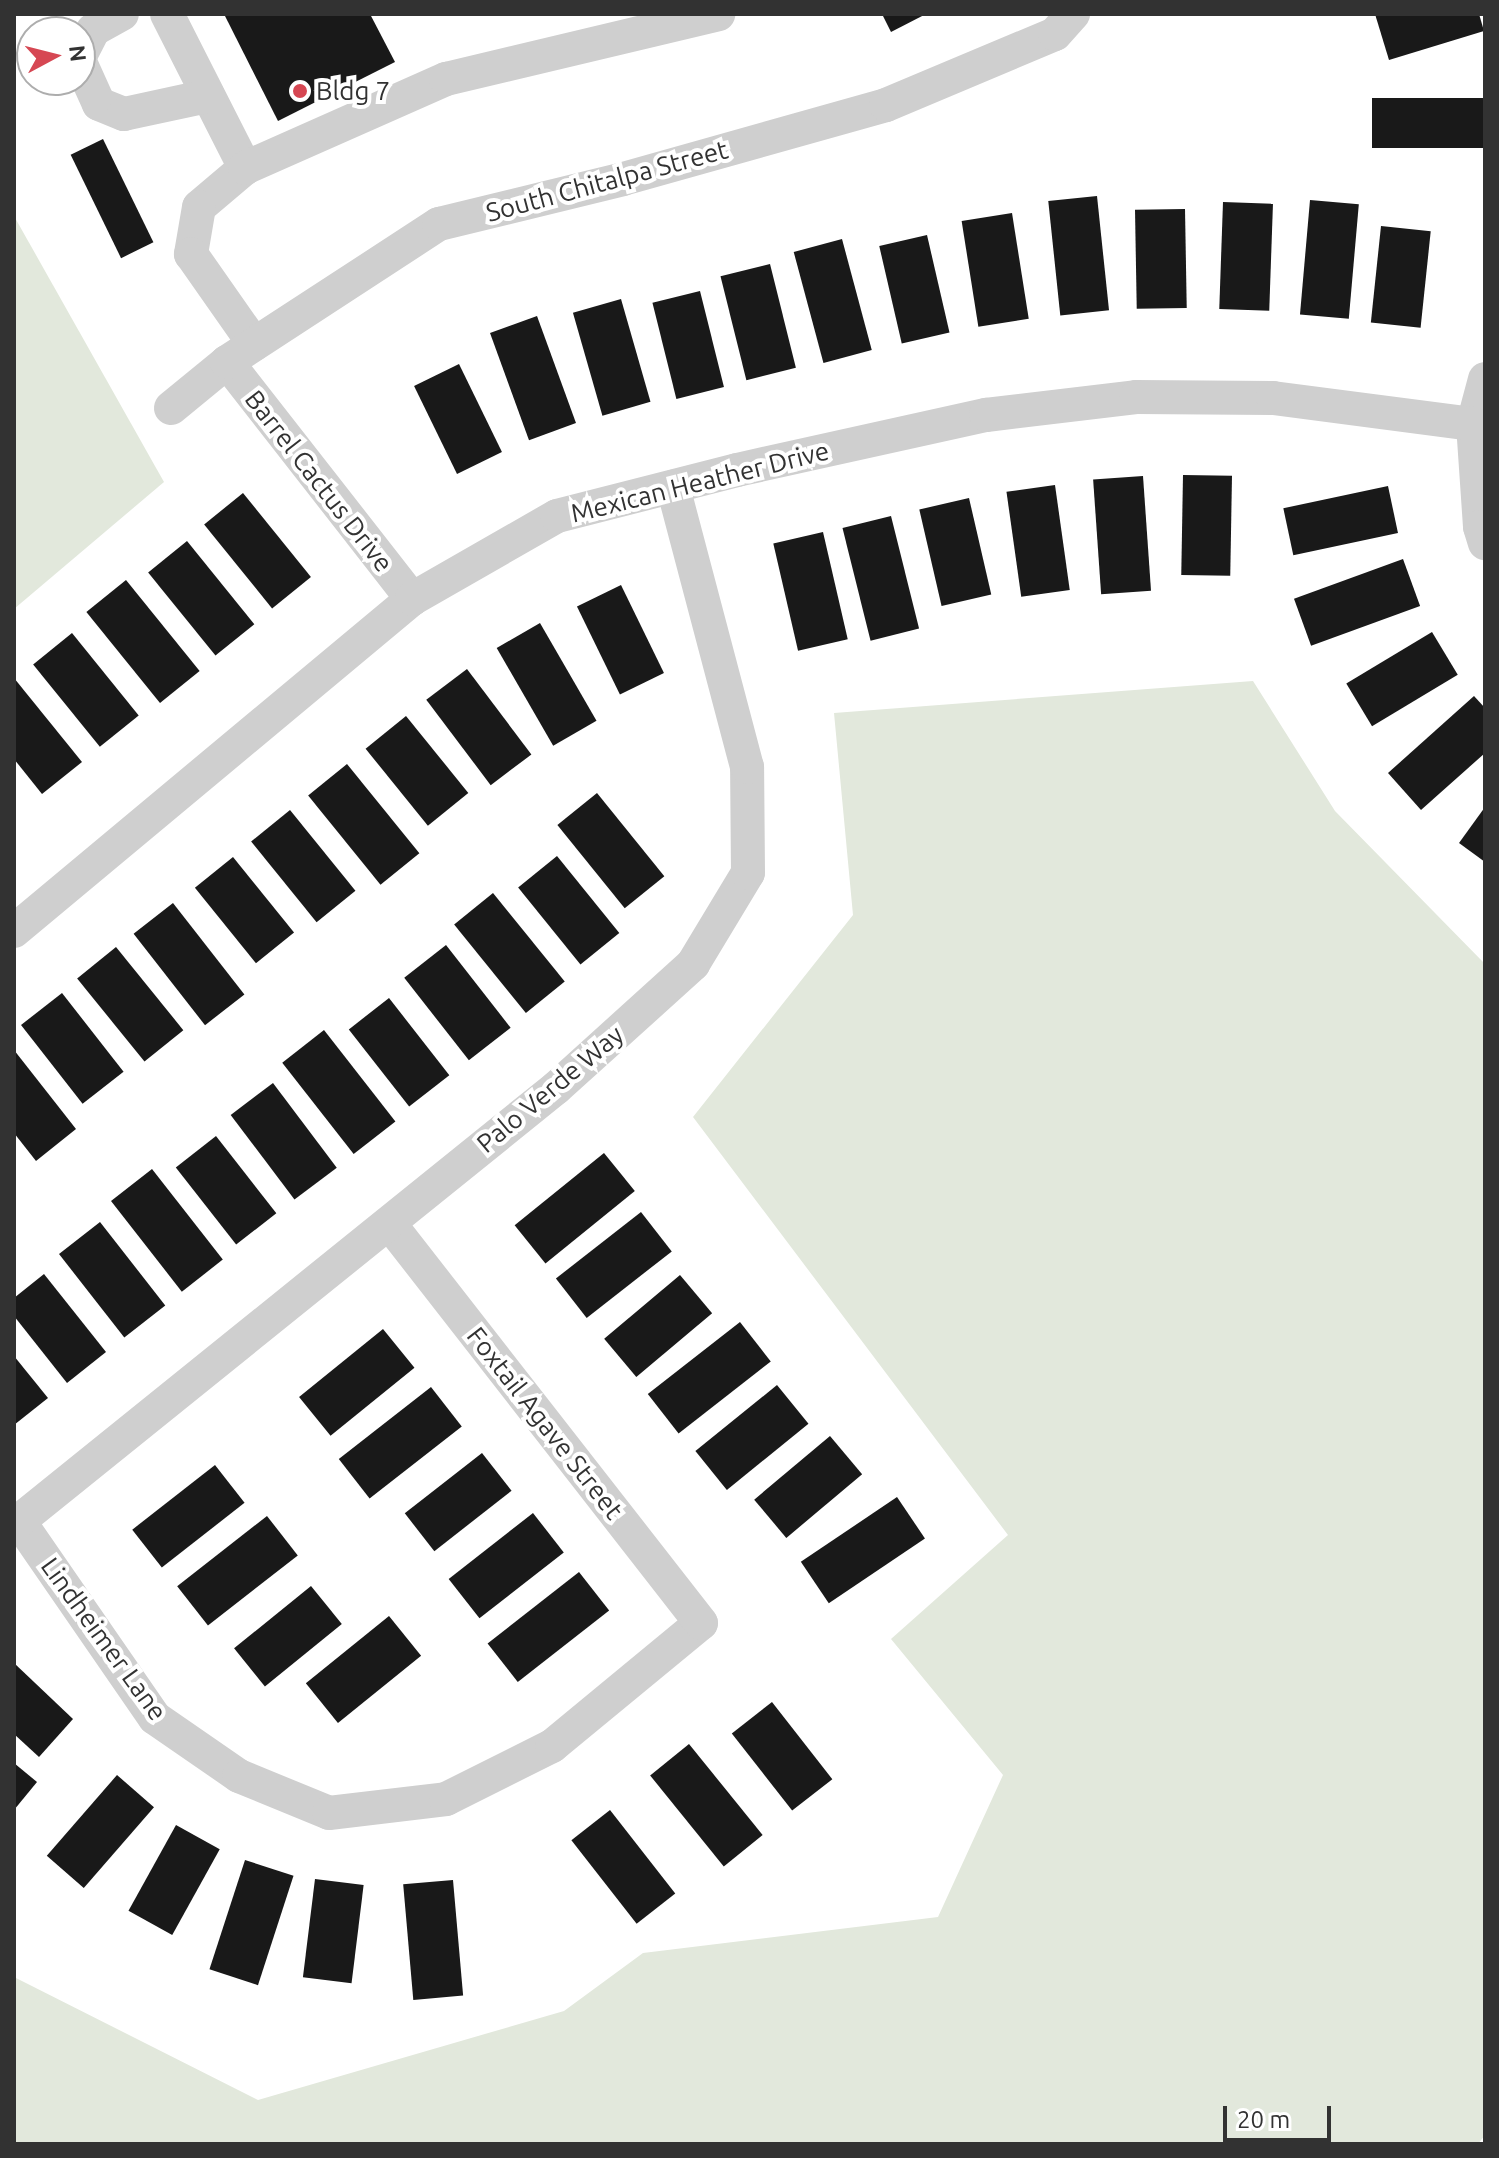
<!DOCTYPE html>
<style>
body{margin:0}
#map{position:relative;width:1499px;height:2158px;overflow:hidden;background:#fff;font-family:Ubuntu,sans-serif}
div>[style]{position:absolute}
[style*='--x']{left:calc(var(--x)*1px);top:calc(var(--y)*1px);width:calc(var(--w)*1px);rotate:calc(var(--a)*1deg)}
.green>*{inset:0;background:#e2e8dc}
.building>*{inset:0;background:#191919;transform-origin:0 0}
.street>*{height:34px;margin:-17px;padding:0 17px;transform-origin:17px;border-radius:17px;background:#cfcfcf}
.dots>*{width:22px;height:22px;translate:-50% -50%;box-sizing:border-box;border:4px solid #fff;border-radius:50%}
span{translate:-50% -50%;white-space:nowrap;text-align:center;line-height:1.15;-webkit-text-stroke:8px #fff;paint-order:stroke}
.poi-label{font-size:26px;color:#323232}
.left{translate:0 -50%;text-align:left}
.street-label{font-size:26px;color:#323232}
.frame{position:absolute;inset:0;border:16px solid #323232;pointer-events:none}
.north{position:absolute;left:16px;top:16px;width:80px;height:80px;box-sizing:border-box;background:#fff;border:2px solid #adadad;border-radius:50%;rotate:83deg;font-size:22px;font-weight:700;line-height:32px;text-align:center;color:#323232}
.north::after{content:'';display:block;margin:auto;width:28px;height:36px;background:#d64753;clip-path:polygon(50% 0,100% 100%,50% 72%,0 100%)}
.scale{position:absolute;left:1223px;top:2106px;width:108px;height:36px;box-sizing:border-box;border:4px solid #323232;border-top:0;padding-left:10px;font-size:24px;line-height:28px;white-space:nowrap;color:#323232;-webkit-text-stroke:6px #fff;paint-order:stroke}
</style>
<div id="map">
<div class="green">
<div style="clip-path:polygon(14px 216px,164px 482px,14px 609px)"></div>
<div style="clip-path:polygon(1253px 681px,1335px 811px,1485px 964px,1485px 2135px,1478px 2144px,14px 2144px,14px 1977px,258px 2100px,564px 2011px,643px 1953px,938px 1917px,1003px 1775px,891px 1639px,1008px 1535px,693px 1117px,853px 915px,834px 713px)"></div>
</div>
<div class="building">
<div style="clip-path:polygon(224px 14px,370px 14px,395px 62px,278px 121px)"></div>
<div style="clip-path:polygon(882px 14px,926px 14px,891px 32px)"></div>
<div style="clip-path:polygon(1375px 14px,1479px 14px,1484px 31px,1389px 60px)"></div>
<div style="left:1485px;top:98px;width:50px;height:113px;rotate:90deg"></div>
<div style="left:103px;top:139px;width:115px;height:36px;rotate:64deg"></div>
<div style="left:1097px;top:196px;width:115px;height:49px;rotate:84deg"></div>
<div style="left:1310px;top:200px;width:49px;height:115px;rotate:5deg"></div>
<div style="left:1223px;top:202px;width:50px;height:107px;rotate:2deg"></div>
<div style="left:1185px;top:209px;width:99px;height:50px;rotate:89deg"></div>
<div style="left:1012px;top:213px;width:107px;height:51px;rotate:81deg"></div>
<div style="left:1381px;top:226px;width:50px;height:97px;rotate:6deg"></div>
<div style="left:927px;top:235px;width:100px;height:49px;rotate:77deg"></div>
<div style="left:842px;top:239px;width:115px;height:50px;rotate:75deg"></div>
<div style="left:770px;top:264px;width:107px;height:51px;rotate:76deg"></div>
<div style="left:700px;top:291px;width:99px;height:49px;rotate:76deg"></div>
<div style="left:621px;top:299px;width:107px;height:50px;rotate:74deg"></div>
<div style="left:537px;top:316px;width:114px;height:50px;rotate:70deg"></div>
<div style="left:459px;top:364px;width:98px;height:50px;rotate:64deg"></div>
<div style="left:1183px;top:475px;width:49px;height:100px;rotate:1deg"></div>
<div style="left:1143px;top:476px;width:115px;height:50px;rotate:86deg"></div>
<div style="left:1055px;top:485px;width:106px;height:49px;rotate:82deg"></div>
<div style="left:1388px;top:486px;width:48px;height:107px;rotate:78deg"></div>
<div style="left:243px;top:493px;width:108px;height:50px;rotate:51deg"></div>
<div style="left:969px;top:498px;width:99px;height:51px;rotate:77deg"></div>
<div style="left:891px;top:516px;width:116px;height:50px;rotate:76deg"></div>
<div style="left:823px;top:532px;width:110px;height:51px;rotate:77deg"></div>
<div style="left:187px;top:541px;width:107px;height:50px;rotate:51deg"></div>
<div style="left:1403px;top:559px;width:50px;height:116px;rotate:70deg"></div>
<div style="left:126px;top:580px;width:117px;height:51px;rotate:51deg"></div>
<div style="left:621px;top:585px;width:98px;height:49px;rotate:64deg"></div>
<div style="left:540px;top:623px;width:113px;height:50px;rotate:60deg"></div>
<div style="left:1432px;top:632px;width:50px;height:100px;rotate:59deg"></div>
<div style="left:72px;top:633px;width:106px;height:50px;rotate:51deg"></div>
<div style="left:467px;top:669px;width:107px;height:51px;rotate:53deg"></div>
<div style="clip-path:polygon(14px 678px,82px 762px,42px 794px,14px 759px)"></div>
<div style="clip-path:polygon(1474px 696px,1485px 708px,1485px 753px,1421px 810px,1388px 773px)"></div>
<div style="left:406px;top:716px;width:99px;height:52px;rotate:51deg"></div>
<div style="left:347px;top:764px;width:115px;height:50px;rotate:51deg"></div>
<div style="left:597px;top:793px;width:107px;height:51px;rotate:51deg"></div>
<div style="clip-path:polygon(1485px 807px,1485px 862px,1459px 843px)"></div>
<div style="left:290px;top:810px;width:104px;height:50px;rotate:51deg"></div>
<div style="left:557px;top:856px;width:99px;height:50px;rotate:51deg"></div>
<div style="left:233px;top:857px;width:97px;height:49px;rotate:51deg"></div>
<div style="left:493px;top:893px;width:114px;height:50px;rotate:51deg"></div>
<div style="left:173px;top:903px;width:116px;height:50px;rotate:52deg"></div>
<div style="left:446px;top:945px;width:105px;height:53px;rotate:52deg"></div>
<div style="left:116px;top:947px;width:107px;height:50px;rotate:51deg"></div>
<div style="left:62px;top:993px;width:100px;height:52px;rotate:52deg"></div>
<div style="left:389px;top:998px;width:98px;height:51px;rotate:52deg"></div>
<div style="left:324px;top:1030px;width:116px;height:53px;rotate:52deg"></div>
<div style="clip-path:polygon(14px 1050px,76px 1129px,36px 1161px,14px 1133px)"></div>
<div style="left:273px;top:1083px;width:106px;height:53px;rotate:53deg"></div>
<div style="left:216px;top:1136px;width:98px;height:51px;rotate:52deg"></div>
<div style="left:604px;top:1153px;width:49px;height:115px;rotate:51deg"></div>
<div style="left:152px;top:1169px;width:115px;height:52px;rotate:52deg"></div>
<div style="left:641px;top:1212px;width:50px;height:108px;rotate:52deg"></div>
<div style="left:100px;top:1222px;width:106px;height:52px;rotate:52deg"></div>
<div style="clip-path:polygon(44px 1274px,106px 1352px,67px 1383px,14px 1316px,14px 1298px)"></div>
<div style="left:680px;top:1275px;width:50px;height:99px;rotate:50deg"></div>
<div style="left:740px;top:1322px;width:50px;height:117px;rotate:52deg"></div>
<div style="left:383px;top:1329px;width:50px;height:108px;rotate:51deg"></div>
<div style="clip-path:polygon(14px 1356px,48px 1398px,14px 1425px)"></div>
<div style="left:777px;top:1385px;width:50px;height:105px;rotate:51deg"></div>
<div style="left:431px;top:1387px;width:50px;height:117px;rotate:52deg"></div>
<div style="left:830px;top:1436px;width:50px;height:99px;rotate:50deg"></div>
<div style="left:482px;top:1453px;width:48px;height:98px;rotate:52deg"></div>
<div style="left:215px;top:1465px;width:48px;height:105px;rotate:52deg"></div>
<div style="left:897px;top:1497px;width:50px;height:116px;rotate:56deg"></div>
<div style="left:533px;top:1513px;width:50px;height:107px;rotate:52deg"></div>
<div style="left:267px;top:1516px;width:50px;height:114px;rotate:52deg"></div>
<div style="left:579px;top:1572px;width:49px;height:116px;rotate:52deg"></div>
<div style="left:311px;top:1586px;width:49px;height:99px;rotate:51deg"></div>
<div style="left:389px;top:1616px;width:51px;height:107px;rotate:51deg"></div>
<div style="clip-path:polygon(14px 1663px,73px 1719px,39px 1757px,14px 1734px)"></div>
<div style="left:772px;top:1702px;width:98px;height:51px;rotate:52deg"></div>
<div style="left:689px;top:1744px;width:117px;height:50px;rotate:51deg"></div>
<div style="clip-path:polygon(14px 1763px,37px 1782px,14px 1810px)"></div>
<div style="left:117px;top:1775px;width:49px;height:107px;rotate:41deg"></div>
<div style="left:610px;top:1810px;width:106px;height:49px;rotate:52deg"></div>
<div style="left:176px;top:1825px;width:50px;height:98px;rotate:29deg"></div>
<div style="left:245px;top:1860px;width:51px;height:115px;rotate:18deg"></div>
<div style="left:315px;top:1879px;width:49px;height:99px;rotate:7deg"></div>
<div style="left:453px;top:1880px;width:116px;height:50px;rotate:85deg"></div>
</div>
<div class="street">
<div style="--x:167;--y:14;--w:173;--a:63.1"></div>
<div style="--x:245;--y:168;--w:60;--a:139.7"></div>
<div style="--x:199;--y:207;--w:48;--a:99.7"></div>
<div style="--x:191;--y:254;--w:110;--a:55"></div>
<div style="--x:80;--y:56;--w:29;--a:-63"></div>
<div style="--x:93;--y:30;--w:33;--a:-29"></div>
<div style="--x:80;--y:62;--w:46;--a:65.7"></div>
<div style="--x:99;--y:104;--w:27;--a:22"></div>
<div style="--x:124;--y:114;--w:86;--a:-12.1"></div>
<div style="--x:245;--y:168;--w:220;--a:-23.9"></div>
<div style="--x:446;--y:79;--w:280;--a:-13.4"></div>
<div style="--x:227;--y:362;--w:301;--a:52"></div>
<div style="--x:1485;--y:379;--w:47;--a:104.9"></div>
<div style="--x:1473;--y:424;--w:103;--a:86.1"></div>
<div style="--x:1480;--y:527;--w:17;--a:73"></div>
<div style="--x:171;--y:408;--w:72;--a:-39.4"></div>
<div style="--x:227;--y:362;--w:253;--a:-33.1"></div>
<div style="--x:439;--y:224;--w:189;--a:-13.7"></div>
<div style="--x:623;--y:179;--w:273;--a:-15.7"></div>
<div style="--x:886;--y:105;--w:183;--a:-22.8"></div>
<div style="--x:1055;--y:34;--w:27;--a:-48"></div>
<div style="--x:14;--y:931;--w:518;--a:-39.83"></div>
<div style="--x:412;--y:599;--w:167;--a:-29.8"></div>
<div style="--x:557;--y:516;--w:186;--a:-14.3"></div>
<div style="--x:737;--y:470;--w:255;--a:-12.5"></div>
<div style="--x:986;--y:415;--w:151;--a:-6.8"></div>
<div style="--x:1136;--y:397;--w:137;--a:0.4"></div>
<div style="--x:1273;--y:398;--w:202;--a:7.4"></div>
<div style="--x:19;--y:1521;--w:239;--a:55.4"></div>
<div style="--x:155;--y:1718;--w:102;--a:34.6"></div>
<div style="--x:239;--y:1776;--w:97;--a:22.3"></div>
<div style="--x:329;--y:1813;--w:118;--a:-6.8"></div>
<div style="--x:446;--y:1799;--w:119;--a:-26.6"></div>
<div style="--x:552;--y:1746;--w:193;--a:-39.5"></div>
<div style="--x:701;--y:1623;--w:507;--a:-127.95"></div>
<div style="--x:14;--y:1525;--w:696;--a:-38.88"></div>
<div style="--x:556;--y:1088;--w:185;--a:-42.1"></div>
<div style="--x:693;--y:964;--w:106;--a:-58.9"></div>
<div style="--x:748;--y:873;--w:106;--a:-90.5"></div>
<div style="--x:747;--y:767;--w:290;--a:-104.8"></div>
</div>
<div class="dots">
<div style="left:300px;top:91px;background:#d64753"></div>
</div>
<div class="poi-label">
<span class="left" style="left:316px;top:91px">Bldg 7</span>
</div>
<div class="street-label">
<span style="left:607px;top:181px;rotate:-15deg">South Chitalpa Street</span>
<span style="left:319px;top:481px;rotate:52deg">Barrel Cactus Drive</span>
<span style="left:700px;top:482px;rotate:-14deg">Mexican Heather Drive</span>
<span style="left:550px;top:1089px;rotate:-40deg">Palo Verde Way</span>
<span style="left:545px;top:1423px;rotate:52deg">Foxtail Agave Street</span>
<span style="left:104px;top:1639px;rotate:54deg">Lindheimer Lane</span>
</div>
<div class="frame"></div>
<div class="north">N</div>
<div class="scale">20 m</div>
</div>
